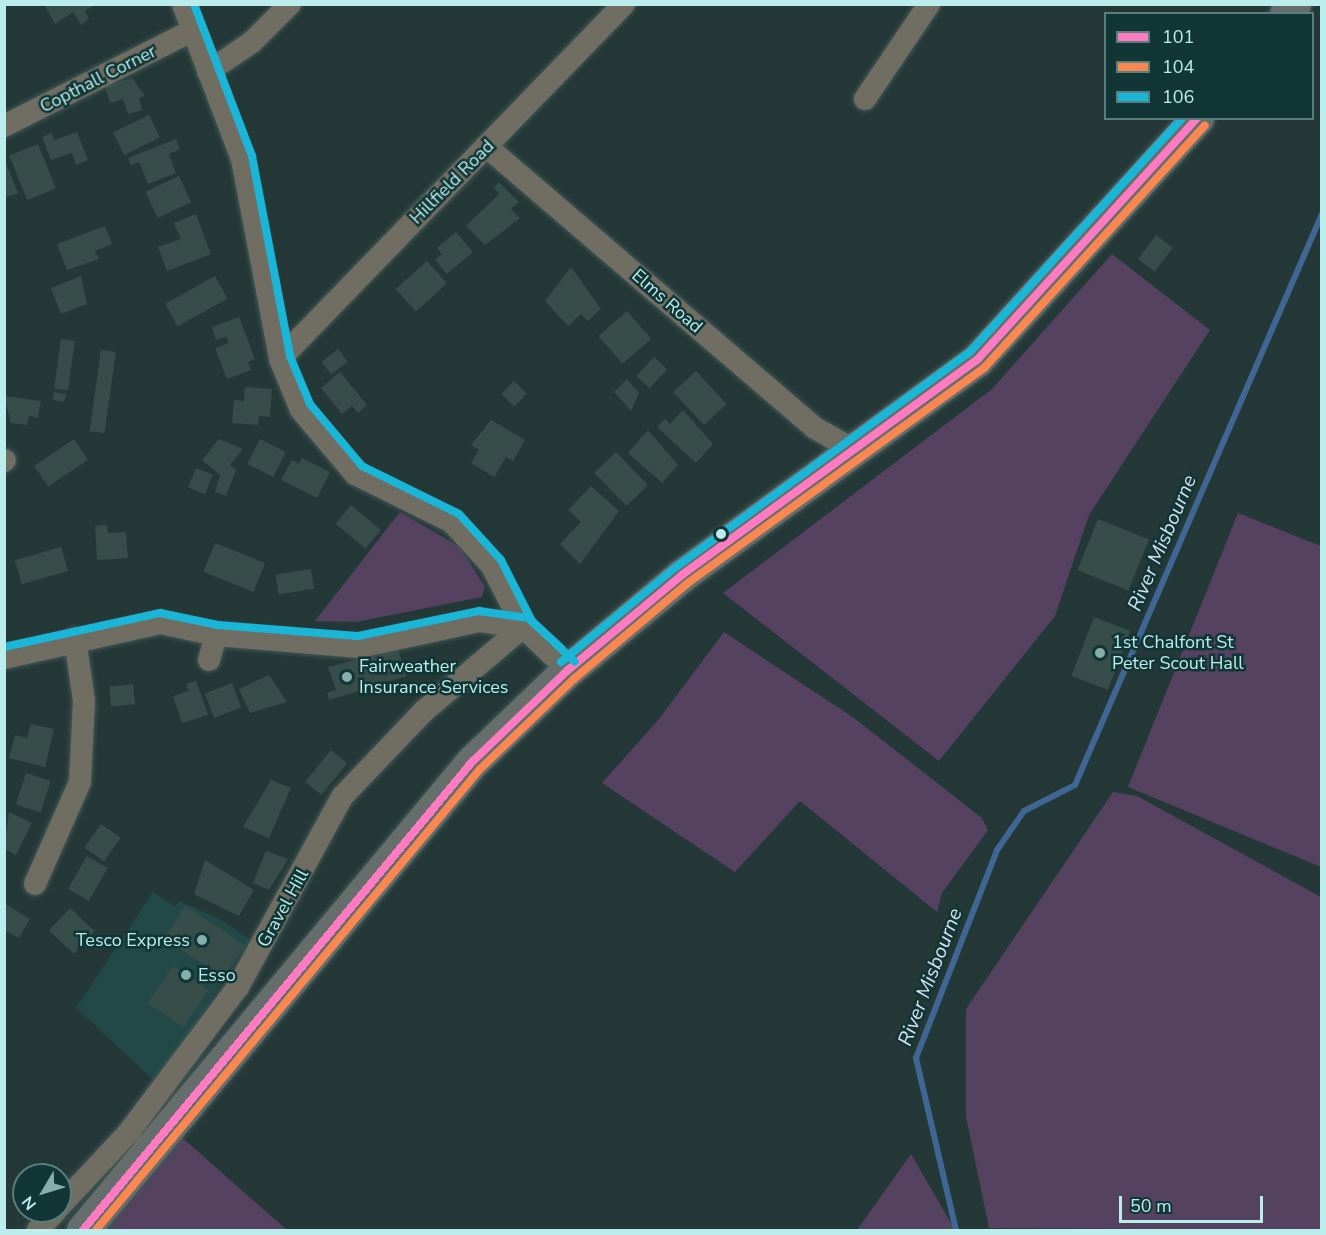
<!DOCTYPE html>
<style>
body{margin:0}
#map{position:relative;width:1326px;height:1235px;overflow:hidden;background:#253838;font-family:"Nunito Sans",sans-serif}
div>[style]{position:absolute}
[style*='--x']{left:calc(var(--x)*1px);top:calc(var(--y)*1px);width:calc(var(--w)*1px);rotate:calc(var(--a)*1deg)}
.built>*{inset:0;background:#224848}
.green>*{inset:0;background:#544260}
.stream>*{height:6px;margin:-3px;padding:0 3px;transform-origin:3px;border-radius:3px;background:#406694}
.building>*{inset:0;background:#364d4a;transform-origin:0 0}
.roads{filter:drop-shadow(0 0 2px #425757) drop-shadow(0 0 2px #425757)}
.street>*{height:22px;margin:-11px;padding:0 11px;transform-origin:11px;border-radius:11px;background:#706d62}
.highway>*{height:33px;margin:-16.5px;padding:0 16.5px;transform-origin:16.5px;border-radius:16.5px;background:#666e6b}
.bus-1>*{height:8px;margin:-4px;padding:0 4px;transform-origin:4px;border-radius:4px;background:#fe7ac1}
.bus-2>*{height:8px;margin:-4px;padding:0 4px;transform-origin:4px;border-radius:4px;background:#f88751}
.bus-3>*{height:8px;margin:-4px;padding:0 4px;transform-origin:4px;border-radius:4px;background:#1ab6d8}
.dots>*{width:16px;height:16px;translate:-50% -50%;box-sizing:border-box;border:3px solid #123535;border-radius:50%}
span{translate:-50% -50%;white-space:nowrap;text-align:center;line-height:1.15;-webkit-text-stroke:5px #123535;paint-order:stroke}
.street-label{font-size:18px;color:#bbedec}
.poi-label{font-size:18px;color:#bbedec}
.left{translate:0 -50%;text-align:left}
.right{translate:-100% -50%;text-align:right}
.water-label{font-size:20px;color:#d6e2f1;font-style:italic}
.frame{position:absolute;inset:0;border:6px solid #bbedec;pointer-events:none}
.legend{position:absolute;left:1104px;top:12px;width:210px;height:108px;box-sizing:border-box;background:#123535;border:2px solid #567f7e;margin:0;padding:8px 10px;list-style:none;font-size:18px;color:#bbedec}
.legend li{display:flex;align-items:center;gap:12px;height:30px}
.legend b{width:30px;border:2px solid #567f7e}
.north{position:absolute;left:12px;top:1163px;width:60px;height:60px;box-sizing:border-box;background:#123535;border:2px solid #567f7e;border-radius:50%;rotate:232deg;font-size:16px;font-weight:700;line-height:24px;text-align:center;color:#bbedec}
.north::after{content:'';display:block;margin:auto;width:21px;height:27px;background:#86aead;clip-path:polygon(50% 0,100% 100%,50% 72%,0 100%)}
.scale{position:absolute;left:1119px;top:1196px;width:144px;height:27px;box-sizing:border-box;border:3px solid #bbedec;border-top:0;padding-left:8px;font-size:18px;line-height:21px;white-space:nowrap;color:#bbedec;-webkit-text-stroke:4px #123535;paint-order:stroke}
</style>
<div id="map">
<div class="built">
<div style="clip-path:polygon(153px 892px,175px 906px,179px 901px,218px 918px,251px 940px,156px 1082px,76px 1008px)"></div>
</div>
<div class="green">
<div style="clip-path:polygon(1112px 254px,1210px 330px,1089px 515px,1055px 616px,939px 761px,723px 593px,992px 389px)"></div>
<div style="clip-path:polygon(400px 512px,460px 547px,485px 587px,482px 597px,356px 622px,315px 621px)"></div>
<div style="clip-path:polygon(1238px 513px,1321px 546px,1321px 867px,1128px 787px)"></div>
<div style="clip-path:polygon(724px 632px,854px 718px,982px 818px,988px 830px,942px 893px,937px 912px,800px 801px,735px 872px,602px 783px,659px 719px)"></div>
<div style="clip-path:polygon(1113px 792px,1137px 796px,1321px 897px,1321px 1230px,989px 1228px,966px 1117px,966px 1009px)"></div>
<div style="clip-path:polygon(169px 1126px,287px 1230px,83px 1230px)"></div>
<div style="clip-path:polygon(911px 1154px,955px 1230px,857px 1230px)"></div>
</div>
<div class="stream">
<div style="--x:956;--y:1230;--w:177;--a:-103.1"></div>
<div style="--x:916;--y:1058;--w:223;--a:-68.7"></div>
<div style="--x:997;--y:850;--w:47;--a:-55.3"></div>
<div style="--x:1024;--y:811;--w:57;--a:-27"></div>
<div style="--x:1075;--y:785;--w:622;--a:-66.61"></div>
</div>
<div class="building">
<div style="clip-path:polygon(44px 4px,96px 4px,85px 11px,89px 19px,81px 25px,73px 12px,55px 24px)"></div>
<div style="clip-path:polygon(132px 78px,145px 96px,139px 98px,142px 110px,128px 114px,123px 99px,110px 103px,105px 86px)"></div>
<div style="left:149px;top:115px;width:25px;height:40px;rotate:64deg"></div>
<div style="clip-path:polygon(77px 132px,88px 160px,76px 165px,72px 153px,51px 160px,42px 137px,52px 133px,54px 140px)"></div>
<div style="clip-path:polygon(176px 139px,180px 149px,169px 154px,176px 173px,148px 184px,139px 162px,131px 165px,128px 158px)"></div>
<div style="left:38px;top:144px;width:48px;height:31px;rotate:68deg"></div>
<div style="clip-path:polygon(4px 158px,18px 193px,7px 197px,4px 194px)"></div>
<div style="left:179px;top:176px;width:29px;height:37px;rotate:65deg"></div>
<div style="clip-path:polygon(499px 182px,519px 202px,511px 209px,520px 218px,485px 245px,466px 226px,499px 194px,494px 187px)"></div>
<div style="clip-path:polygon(196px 214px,211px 254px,167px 271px,158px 247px,181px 239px,174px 223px)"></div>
<div style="clip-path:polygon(105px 226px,112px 244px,95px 251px,99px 259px,67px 270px,57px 244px)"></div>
<div style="clip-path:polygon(456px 232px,473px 252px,447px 274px,435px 260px,442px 254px,437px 248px)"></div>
<div style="left:1156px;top:235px;width:21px;height:30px;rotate:37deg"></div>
<div style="left:427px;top:261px;width:30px;height:42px;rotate:48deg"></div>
<div style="clip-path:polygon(571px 267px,601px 309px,588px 321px,581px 314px,568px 326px,545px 301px)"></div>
<div style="clip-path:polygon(81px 276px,87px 304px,61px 314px,51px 288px)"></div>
<div style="left:215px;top:276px;width:26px;height:57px;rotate:61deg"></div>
<div style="left:627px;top:311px;width:37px;height:38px;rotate:49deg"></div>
<div style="clip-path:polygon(239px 317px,255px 359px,248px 362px,251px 370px,227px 379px,215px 348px,229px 343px,226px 337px,216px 340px,212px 327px)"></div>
<div style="left:61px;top:339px;width:14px;height:50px;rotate:8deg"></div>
<div style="left:338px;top:349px;width:16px;height:21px;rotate:52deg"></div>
<div style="left:101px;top:350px;width:15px;height:82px;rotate:8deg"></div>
<div style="left:654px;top:357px;width:18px;height:26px;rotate:43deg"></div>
<div style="left:696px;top:371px;width:45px;height:31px;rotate:47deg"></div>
<div style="clip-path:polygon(340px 372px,367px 405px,358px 413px,352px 406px,342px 414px,321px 388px)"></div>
<div style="clip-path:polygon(627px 379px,639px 393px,631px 411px,614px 392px)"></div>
<div style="left:514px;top:381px;width:18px;height:18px;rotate:45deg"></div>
<div style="clip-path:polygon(245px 387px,272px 389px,270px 417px,259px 416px,258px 425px,232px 423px,234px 400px,244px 401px)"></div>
<div style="left:54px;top:392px;width:12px;height:8px;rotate:9deg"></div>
<div style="clip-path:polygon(4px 396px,41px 401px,38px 418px,29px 416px,27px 425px,11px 423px)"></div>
<div style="clip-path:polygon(683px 410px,713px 444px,696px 463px,657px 427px,665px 419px,670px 424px)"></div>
<div style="clip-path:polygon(491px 420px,525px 440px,513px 461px,506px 457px,494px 477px,471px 463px,479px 450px,471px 445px)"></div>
<div style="clip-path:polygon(648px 430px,678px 465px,662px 483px,628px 453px)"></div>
<div style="left:74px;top:439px;width:25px;height:48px;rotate:56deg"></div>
<div style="clip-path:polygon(219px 439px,243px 449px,230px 465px,236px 470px,226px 496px,215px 492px,220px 475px,202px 460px)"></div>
<div style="left:260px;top:439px;width:29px;height:28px;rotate:27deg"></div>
<div style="left:616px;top:452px;width:46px;height:30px;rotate:46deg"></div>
<div style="clip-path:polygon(302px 458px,330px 472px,317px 498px,281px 480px,292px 460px,299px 464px)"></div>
<div style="left:196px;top:468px;width:18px;height:21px;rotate:22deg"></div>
<div style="clip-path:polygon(591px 486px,619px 511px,580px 564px,560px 544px,581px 522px,568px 510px)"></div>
<div style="left:351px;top:505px;width:39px;height:24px;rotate:40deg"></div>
<div style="left:1098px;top:519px;width:55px;height:55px;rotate:22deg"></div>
<div style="clip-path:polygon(107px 525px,108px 533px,126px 532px,128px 558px,97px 560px,95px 526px)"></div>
<div style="left:215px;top:543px;width:54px;height:31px;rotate:22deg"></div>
<div style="left:61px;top:547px;width:25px;height:48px;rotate:74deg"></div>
<div style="left:311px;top:569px;width:20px;height:36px;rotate:81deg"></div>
<div style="left:1094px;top:617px;width:39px;height:63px;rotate:21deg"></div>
<div style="clip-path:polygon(398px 649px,407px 676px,391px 681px,393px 687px,380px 691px,378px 685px,329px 700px,327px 693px,336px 690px,328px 667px)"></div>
<div style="clip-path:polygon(269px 675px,287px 702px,250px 713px,239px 689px)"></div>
<div style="clip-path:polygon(196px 681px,208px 715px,182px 723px,173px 696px,189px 691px,186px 684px)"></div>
<div style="left:232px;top:683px;width:26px;height:29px;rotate:69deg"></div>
<div style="left:133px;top:684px;width:20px;height:24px;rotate:84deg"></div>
<div style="clip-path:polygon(31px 724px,54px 729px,45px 767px,9px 758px,15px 735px,27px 738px)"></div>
<div style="left:331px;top:750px;width:21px;height:41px;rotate:39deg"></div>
<div style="left:26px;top:773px;width:26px;height:33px;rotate:18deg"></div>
<div style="clip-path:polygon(271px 780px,291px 788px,269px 838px,243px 827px)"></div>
<div style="clip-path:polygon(9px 812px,32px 823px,16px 855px,4px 849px)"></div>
<div style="left:101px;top:824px;width:24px;height:29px;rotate:35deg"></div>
<div style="clip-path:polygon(266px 851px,288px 859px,269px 890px,253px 883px)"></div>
<div style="left:87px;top:856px;width:24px;height:38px;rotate:30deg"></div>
<div style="clip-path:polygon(205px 860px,254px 890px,239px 916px,194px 894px)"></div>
<div style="clip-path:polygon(4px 903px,30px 919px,19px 938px,4px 930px)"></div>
<div style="clip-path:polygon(185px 906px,245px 945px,228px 970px,215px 972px,164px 938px)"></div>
<div style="left:70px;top:908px;width:34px;height:31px;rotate:43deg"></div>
<div style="left:173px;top:966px;width:43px;height:45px;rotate:34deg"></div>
</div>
<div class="roads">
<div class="street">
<div style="--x:183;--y:4;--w:166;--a:69.2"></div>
<div style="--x:242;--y:159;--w:204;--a:79.2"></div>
<div style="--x:280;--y:359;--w:55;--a:67.6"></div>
<div style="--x:301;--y:410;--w:84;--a:49.8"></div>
<div style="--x:355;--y:474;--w:108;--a:26.3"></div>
<div style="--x:452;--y:522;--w:59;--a:47.7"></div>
<div style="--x:492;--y:566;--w:68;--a:63.1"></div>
<div style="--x:208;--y:72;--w:53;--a:-34.3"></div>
<div style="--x:252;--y:42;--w:54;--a:-45"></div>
<div style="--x:865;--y:99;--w:115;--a:-56"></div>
<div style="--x:4;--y:126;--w:210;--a:-26.9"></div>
<div style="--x:487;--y:147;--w:432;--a:40.6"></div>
<div style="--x:815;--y:428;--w:43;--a:29.6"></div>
<div style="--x:280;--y:359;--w:494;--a:-45.9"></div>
<div style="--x:4;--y:461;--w:1;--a:-45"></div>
<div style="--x:4;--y:658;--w:161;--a:-12.6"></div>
<div style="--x:161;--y:623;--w:56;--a:12.3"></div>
<div style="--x:216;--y:635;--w:144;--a:4.8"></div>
<div style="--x:359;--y:647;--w:123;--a:-12.2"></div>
<div style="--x:479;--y:621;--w:44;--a:7.8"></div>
<div style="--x:523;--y:627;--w:62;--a:43.7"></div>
<div style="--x:209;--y:660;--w:26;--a:-74"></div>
<div style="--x:35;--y:884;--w:111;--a:-66.2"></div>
<div style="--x:80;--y:782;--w:81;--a:-87.2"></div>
<div style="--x:84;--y:701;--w:63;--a:-98.3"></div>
<div style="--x:60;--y:1206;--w:101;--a:-47"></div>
<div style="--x:129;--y:1132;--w:181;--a:-53.1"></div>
<div style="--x:238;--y:987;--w:217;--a:-61.3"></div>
<div style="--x:342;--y:797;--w:119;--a:-46.4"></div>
<div style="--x:424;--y:711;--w:130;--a:-40.3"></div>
<div style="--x:38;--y:1230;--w:26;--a:-47"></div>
</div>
<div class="highway">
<div style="--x:1286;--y:14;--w:13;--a:-51"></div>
<div style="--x:83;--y:1230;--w:609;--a:-50.27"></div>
<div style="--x:472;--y:762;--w:133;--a:-43.8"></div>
<div style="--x:568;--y:670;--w:148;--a:-39.8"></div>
<div style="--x:682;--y:575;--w:365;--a:-36.1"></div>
<div style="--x:977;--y:360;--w:327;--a:-47.7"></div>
</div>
</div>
<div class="bus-1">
<div style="--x:83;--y:1230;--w:609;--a:-50.27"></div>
<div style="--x:472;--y:762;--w:133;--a:-43.8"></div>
<div style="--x:568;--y:670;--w:148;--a:-39.8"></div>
<div style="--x:682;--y:575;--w:365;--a:-36.1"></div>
<div style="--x:977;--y:360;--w:327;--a:-47.7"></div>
</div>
<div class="bus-2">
<div style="--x:96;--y:1230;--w:600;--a:-50.21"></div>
<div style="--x:480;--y:769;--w:132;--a:-43.8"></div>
<div style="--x:575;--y:678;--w:148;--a:-40.1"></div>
<div style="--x:688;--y:583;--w:366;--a:-36"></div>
<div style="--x:984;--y:368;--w:328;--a:-47.7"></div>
</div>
<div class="bus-3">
<div style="--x:194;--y:4;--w:163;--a:69.1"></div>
<div style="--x:252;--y:156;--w:204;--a:79.2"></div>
<div style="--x:290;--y:356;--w:52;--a:67.4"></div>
<div style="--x:310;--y:404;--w:81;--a:50"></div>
<div style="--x:362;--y:466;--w:108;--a:26.3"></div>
<div style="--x:459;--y:514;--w:62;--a:47.6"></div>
<div style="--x:501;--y:560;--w:68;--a:63.1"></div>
<div style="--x:532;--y:621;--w:59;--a:43.6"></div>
<div style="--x:4;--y:647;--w:160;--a:-12.3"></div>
<div style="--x:160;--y:613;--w:59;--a:11.7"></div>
<div style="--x:218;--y:625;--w:140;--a:4.5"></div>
<div style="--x:358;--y:636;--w:124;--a:-11.7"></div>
<div style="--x:479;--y:611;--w:49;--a:8.1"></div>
<div style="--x:528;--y:618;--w:45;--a:42.3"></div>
<div style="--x:561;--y:662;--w:149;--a:-39.6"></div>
<div style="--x:676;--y:567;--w:364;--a:-36.2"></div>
<div style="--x:970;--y:352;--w:316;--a:-47.8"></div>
</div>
<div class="dots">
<div style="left:721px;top:534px;background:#bbedec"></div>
<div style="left:1100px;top:653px;background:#86aead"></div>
<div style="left:347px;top:677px;background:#86aead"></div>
<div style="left:202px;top:940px;background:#86aead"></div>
<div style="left:186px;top:975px;background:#86aead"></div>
</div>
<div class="street-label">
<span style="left:98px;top:79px;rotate:-27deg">Copthall Corner</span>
<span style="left:452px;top:182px;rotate:-45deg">Hillfield Road</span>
<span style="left:667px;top:301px;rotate:41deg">Elms Road</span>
<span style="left:283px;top:908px;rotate:-61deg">Gravel Hill</span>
</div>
<div class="poi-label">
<span class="left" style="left:1112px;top:653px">1st Chalfont St<br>Peter Scout Hall</span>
<span class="left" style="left:359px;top:677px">Fairweather<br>Insurance Services</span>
<span class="right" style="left:190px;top:940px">Tesco Express</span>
<span class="left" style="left:198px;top:975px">Esso</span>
</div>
<div class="water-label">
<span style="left:1162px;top:543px;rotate:-67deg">River Misbourne</span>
<span style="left:930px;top:977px;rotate:-69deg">River Misbourne</span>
</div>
<div class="frame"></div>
<ul class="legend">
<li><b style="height:8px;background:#fe7ac1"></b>101</li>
<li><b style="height:8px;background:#f88751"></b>104</li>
<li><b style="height:8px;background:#1ab6d8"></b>106</li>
</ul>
<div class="north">N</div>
<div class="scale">50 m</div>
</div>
